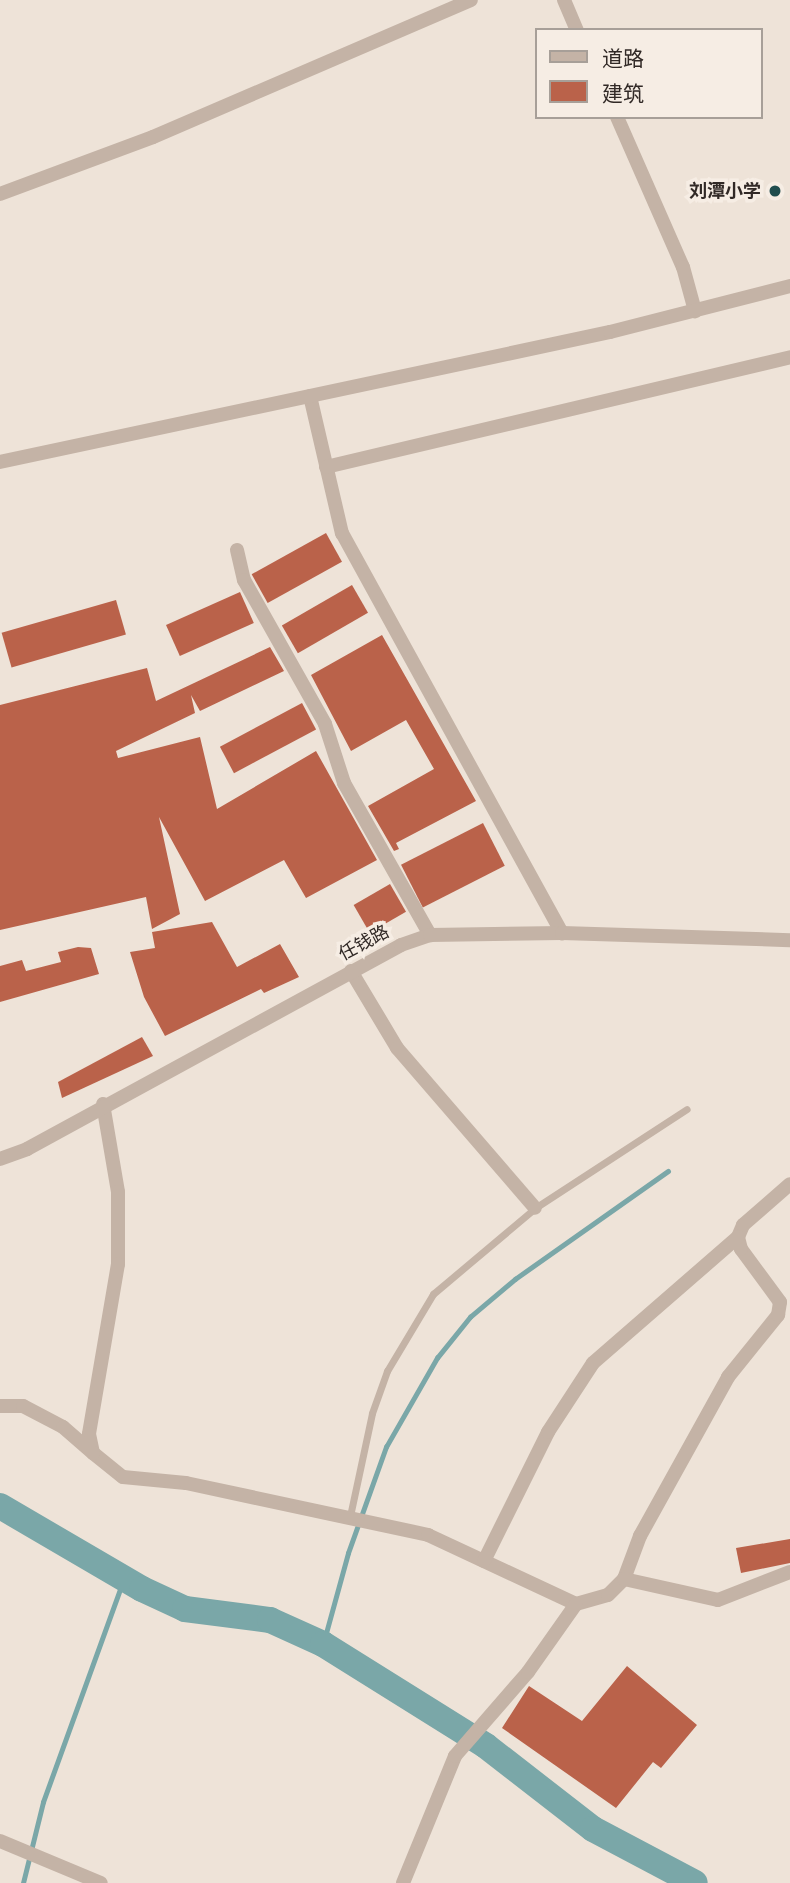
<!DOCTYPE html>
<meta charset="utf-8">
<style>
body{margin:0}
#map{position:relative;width:790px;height:1883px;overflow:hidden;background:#eee3d8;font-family:"Fira Sans Condensed","Noto Sans SC",sans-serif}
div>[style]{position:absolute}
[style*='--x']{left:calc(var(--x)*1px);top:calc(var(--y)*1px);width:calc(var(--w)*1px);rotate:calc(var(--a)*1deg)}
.stream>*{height:4.5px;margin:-2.25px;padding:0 2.25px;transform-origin:2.25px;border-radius:2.25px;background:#7aa7a8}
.river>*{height:26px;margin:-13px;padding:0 13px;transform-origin:13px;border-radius:13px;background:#7aa7a8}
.building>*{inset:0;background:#ba624a;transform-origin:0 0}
.lane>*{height:7px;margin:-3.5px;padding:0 3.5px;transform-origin:3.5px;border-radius:3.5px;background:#c4b3a6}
.street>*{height:14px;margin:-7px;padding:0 7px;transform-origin:7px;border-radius:7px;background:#c4b3a6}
.dots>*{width:19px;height:19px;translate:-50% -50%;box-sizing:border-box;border:4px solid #f6ede4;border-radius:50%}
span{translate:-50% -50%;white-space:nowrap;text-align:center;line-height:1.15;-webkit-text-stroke:7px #f6ede4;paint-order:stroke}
.poi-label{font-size:18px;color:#312926;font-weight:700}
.right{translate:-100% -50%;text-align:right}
.street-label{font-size:18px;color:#312926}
.legend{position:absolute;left:535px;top:28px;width:228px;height:91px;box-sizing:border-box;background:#f6ede4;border:2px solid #a79f98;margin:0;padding:9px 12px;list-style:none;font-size:21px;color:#312926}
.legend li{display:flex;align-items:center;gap:14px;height:35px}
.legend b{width:35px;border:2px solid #a79f98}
</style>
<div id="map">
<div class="stream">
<div style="--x:323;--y:1644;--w:94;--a:-74.6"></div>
<div style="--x:348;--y:1553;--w:113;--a:-70.3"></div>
<div style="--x:386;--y:1447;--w:103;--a:-60.2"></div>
<div style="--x:437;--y:1358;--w:53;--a:-51.2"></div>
<div style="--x:470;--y:1317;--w:59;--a:-40.2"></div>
<div style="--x:515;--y:1279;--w:187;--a:-35.2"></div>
<div style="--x:23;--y:1883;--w:83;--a:-76.1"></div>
<div style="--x:43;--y:1802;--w:238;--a:-70.1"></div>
</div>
<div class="river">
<div style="--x:0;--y:1506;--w:164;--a:30.3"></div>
<div style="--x:142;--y:1589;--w:47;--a:24.9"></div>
<div style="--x:185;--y:1609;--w:86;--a:7.4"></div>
<div style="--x:270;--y:1620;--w:58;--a:24.4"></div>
<div style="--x:323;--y:1644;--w:192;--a:32"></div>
<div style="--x:486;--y:1746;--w:135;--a:37.8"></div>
<div style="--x:593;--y:1829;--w:115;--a:27.9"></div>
</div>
<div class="building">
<div style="left:326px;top:533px;width:33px;height:85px;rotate:61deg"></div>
<div style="left:352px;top:585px;width:32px;height:81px;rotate:60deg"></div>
<div style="left:240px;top:592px;width:34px;height:81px;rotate:66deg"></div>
<div style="left:116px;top:600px;width:36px;height:119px;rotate:74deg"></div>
<div style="clip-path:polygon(382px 635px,476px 801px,396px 843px,399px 849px,394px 851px,368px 806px,434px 769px,406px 720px,351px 751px,311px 675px)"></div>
<div style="clip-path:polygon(270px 647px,284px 671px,200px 711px,191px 695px,195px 713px,116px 751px,118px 758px,200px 737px,217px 809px,316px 751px,377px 860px,306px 898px,284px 860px,205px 901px,159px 817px,180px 914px,152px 929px,146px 897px,0 930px,0 705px,147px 668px,156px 701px)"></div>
<div style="left:302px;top:703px;width:30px;height:93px;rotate:62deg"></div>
<div style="left:483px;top:823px;width:48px;height:92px;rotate:63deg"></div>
<div style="left:390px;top:884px;width:32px;height:42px;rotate:60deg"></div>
<div style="clip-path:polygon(212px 922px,237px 967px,280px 944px,299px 977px,264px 993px,261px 989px,165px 1036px,144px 997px,130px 952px,155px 948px,152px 932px)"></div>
<div style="clip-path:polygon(78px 947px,91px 948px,99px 974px,0 1002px,0 966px,22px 960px,26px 971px,61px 962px,58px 952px)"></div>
<div style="clip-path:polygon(142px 1037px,153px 1056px,62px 1098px,58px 1082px)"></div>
<div style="clip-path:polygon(790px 1539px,790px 1563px,741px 1573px,736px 1548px)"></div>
<div style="clip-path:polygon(627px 1666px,697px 1725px,661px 1768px,653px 1762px,616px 1808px,502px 1728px,529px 1686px,582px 1721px)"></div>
</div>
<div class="lane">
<div style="--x:350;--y:1516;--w:105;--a:-77.9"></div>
<div style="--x:372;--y:1413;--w:45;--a:-70.3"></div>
<div style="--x:387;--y:1371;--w:90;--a:-59.1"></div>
<div style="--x:433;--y:1294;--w:133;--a:-40.1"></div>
<div style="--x:535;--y:1208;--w:181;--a:-33.1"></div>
</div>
<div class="street">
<div style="--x:564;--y:0;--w:33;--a:67"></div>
<div style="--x:617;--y:117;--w:164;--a:66.3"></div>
<div style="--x:683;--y:267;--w:46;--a:74.7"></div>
<div style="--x:0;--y:194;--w:163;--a:-20.4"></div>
<div style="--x:153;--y:137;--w:346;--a:-23.3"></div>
<div style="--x:310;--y:396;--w:141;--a:76.9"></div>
<div style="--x:342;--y:533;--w:457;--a:61.2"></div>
<div style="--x:0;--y:462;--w:624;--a:-12.03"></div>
<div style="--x:610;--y:332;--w:186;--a:-14.3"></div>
<div style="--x:326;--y:467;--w:477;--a:-13.3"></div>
<div style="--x:237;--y:550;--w:31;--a:77"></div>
<div style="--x:244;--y:580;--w:165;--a:60.6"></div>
<div style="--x:325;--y:724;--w:62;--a:72.1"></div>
<div style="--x:344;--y:783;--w:175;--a:60.5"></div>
<div style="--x:351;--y:971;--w:90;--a:59.1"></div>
<div style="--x:397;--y:1048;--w:211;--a:49.2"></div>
<div style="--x:103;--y:1104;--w:89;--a:80.3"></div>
<div style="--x:118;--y:1192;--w:72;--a:90"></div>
<div style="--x:118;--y:1264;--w:172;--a:99.7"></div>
<div style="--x:89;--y:1434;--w:19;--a:78"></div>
<div style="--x:93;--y:1453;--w:38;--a:39"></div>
<div style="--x:123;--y:1477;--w:63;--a:5.4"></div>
<div style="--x:186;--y:1483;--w:248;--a:12.1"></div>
<div style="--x:428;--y:1535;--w:163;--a:25"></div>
<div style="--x:576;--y:1604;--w:33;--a:-16"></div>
<div style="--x:608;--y:1595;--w:23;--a:-45"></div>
<div style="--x:624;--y:1579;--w:46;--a:-69.6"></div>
<div style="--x:640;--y:1536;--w:182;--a:-61"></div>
<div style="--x:728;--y:1377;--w:80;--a:-51.1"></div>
<div style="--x:778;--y:1315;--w:13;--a:-81"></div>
<div style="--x:780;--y:1302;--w:66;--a:-126.3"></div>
<div style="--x:741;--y:1249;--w:12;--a:-104"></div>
<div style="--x:738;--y:1237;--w:13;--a:-67"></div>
<div style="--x:743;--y:1225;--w:62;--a:-41.1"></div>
<div style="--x:0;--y:1159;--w:29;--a:-20"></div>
<div style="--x:27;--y:1149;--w:426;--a:-28.6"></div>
<div style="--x:401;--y:945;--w:31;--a:-19"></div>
<div style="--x:430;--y:935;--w:132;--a:-0.9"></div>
<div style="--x:562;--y:933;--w:228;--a:1.8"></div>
<div style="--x:0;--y:1406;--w:23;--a:0"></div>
<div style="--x:23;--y:1406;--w:45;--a:27.7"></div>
<div style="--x:63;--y:1427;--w:40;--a:41"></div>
<div style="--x:484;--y:1561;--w:144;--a:-63.6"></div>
<div style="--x:548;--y:1432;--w:82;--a:-56.9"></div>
<div style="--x:593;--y:1363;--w:192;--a:-41"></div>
<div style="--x:624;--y:1579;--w:96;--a:12.6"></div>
<div style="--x:718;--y:1600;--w:77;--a:-21.3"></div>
<div style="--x:0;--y:1841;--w:109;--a:22.6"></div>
<div style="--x:403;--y:1883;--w:137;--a:-67.7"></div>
<div style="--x:455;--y:1756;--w:111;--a:-49"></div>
<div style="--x:528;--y:1672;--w:83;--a:-54.8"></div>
</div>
<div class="dots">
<div style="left:775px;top:191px;background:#204d4e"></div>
</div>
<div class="poi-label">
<span class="right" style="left:761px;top:191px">刘潭小学</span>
</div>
<div class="street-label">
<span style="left:364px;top:943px;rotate:-28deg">任钱路</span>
</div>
<ul class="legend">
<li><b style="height:9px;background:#c4b3a6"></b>道路</li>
<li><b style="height:19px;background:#ba624a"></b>建筑</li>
</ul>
</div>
